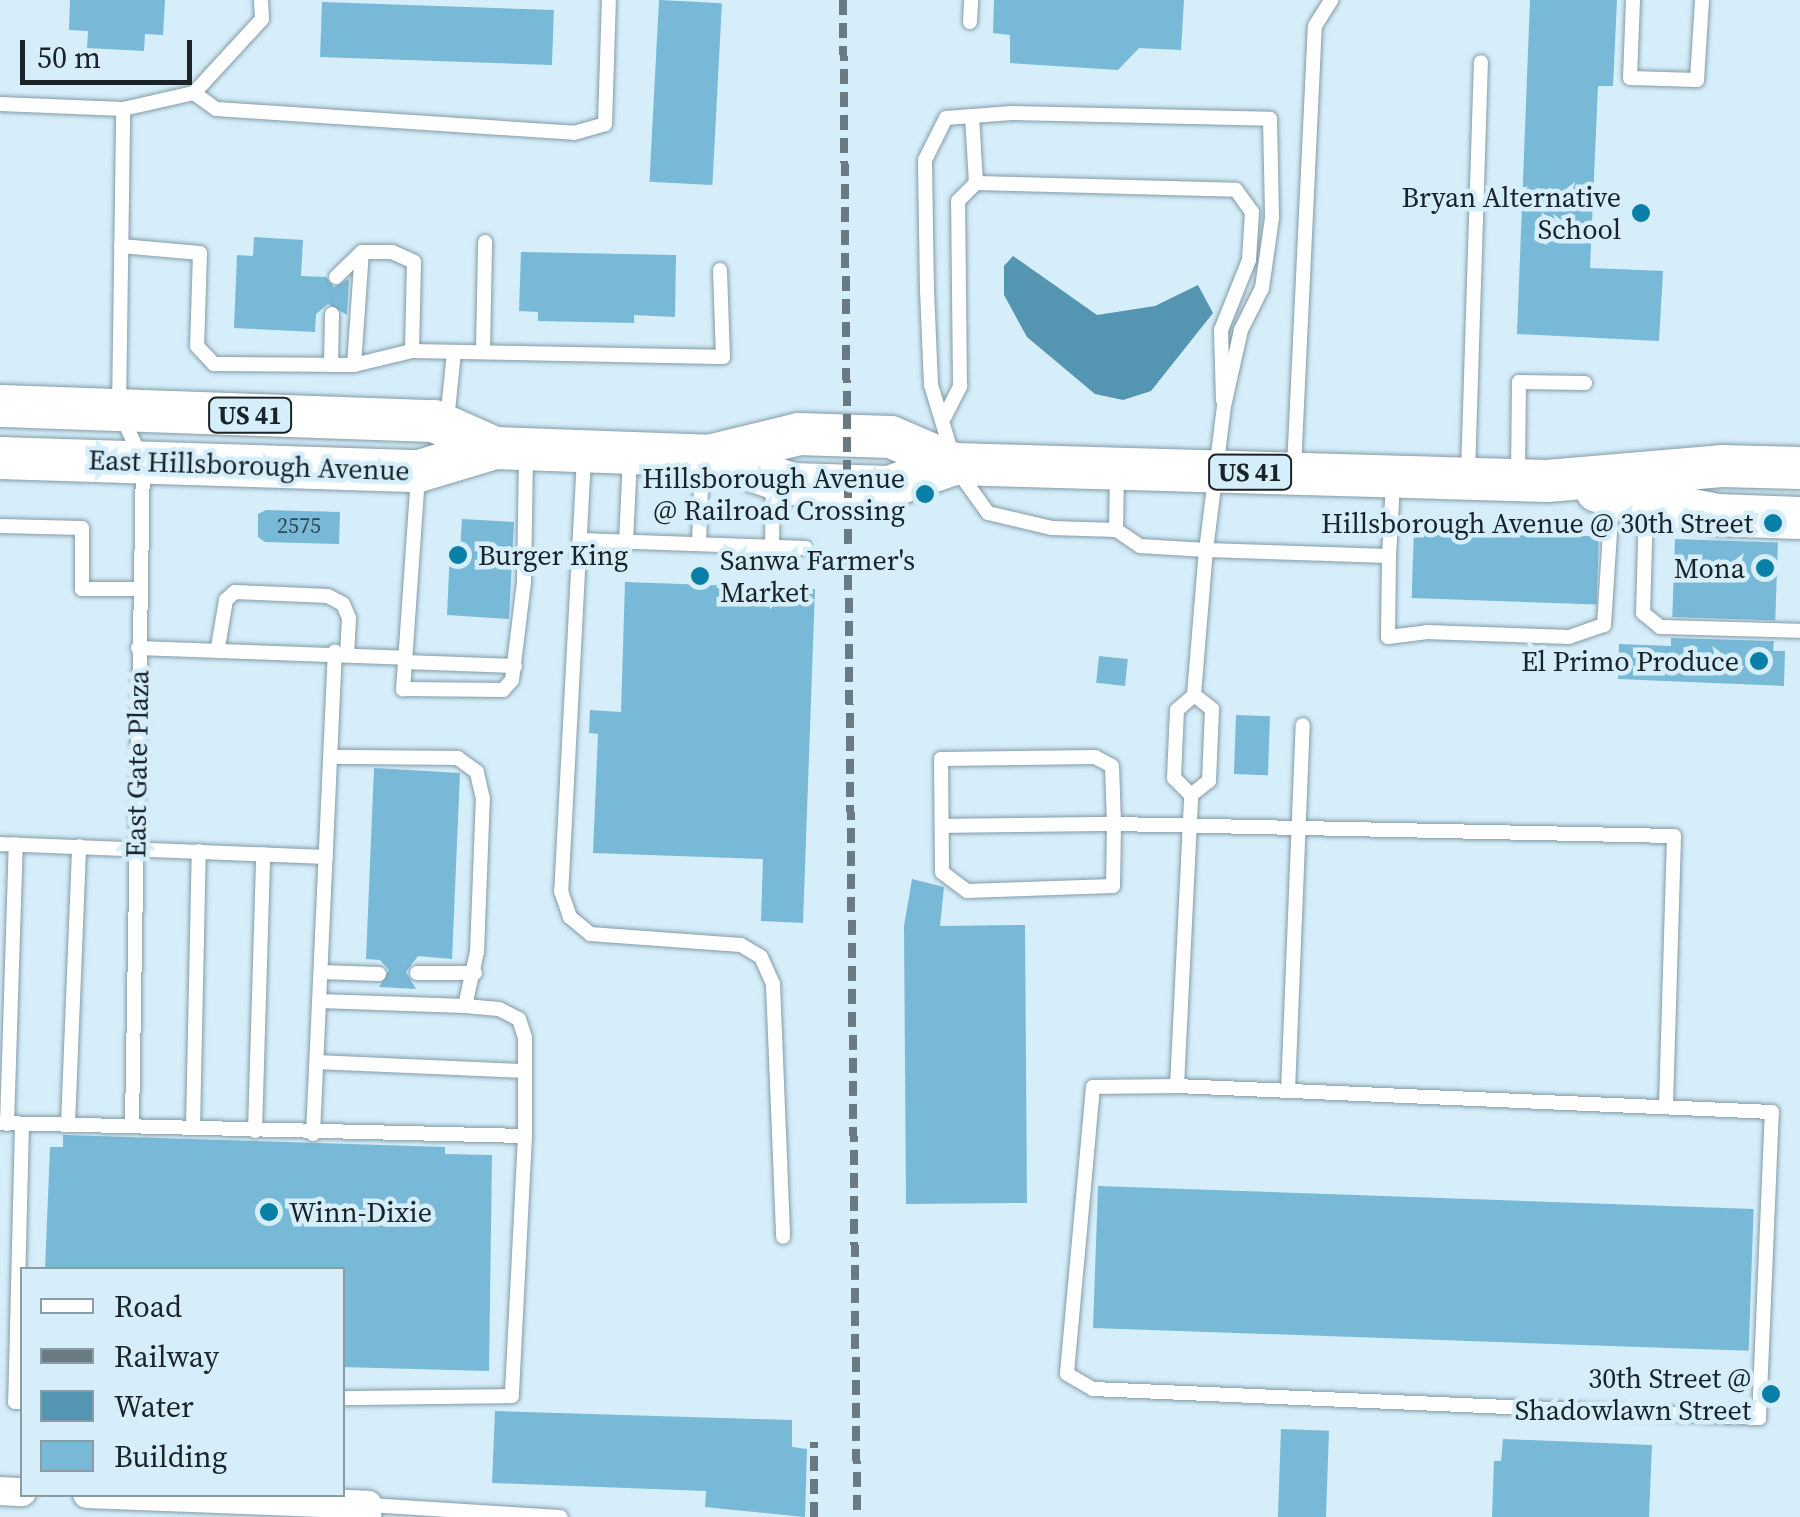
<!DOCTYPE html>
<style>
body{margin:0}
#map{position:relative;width:1800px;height:1517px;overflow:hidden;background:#d5eefa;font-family:"Source Serif 4",serif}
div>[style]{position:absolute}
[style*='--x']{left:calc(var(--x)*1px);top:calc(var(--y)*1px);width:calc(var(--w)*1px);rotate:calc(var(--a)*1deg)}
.water>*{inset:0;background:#5495b2}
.building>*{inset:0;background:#78b9d7;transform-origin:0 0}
.roads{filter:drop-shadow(0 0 2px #849ba6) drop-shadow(0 0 2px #849ba6)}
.service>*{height:14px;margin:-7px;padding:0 7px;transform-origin:7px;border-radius:7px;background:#fff}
.minor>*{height:28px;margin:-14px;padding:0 14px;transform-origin:14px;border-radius:14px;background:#fff}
.primary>*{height:42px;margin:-21px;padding:0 21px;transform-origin:21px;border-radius:21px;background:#fff}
.rail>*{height:8px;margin-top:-4px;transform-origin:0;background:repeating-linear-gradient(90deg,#6a7a82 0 15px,transparent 0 23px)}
.dots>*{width:28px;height:28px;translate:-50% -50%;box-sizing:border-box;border:5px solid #d5eefa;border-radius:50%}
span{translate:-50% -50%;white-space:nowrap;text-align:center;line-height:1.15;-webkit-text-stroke:9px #d5eefa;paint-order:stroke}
.number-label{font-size:22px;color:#324854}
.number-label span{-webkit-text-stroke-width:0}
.shield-label span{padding:2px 8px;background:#d5eefa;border:2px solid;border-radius:8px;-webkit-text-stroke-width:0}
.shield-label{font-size:25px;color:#1a2328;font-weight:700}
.poi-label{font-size:28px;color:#1a2328}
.right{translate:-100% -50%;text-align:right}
.left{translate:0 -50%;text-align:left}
.street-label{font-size:28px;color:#1a2328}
.legend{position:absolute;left:20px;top:1267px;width:325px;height:230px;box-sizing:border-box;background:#d5eefa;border:2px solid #8a9da6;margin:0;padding:12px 18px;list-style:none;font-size:30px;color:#1a2328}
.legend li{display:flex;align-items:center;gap:20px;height:50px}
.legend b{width:50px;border:2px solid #8a9da6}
.scale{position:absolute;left:20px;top:40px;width:172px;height:45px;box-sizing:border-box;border:5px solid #1a2328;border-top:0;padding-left:12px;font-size:30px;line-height:35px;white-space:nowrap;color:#1a2328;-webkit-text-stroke:8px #d5eefa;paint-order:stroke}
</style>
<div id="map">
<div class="water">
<div style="clip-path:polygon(1013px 256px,1097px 315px,1155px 306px,1198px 285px,1213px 313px,1151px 391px,1123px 400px,1095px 394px,1027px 337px,1004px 295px,1004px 266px)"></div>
</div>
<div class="building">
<div style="clip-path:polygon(70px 0,165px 0,163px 35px,145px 34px,144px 51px,87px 48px,88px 31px,69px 30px)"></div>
<div style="left:659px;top:0;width:63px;height:182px;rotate:3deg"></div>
<div style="clip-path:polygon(994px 0,1184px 0,1181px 50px,1139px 48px,1118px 70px,1010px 63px,1010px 35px,993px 33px)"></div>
<div style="clip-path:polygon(1530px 0,1617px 0,1613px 86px,1598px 86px,1590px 268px,1663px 271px,1659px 341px,1517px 334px)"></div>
<div style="left:322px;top:2px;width:232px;height:55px;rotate:2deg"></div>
<div style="clip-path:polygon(254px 237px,303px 240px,301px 276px,326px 277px,334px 287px,349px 279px,347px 315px,328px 304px,316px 314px,315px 332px,234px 328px,237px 255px,253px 256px)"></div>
<div style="clip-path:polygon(521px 252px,676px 255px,675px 317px,634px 315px,634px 323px,538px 321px,538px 312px,519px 311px)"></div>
<div style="clip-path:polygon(266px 510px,340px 512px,339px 544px,265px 542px,258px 537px,258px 514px)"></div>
<div style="clip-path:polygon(462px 519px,514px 522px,509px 619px,447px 615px,450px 550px,460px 550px)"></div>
<div style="left:1414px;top:530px;width:185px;height:68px;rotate:2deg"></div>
<div style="left:1675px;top:539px;width:103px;height:78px;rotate:2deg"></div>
<div style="clip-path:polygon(625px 582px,815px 589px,803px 923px,761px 921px,763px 859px,593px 853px,598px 734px,589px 733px,590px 710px,621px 712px)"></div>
<div style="clip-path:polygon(1671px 638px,1774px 641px,1773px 651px,1785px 651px,1784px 686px,1618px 679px,1619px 644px,1671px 646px)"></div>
<div style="left:1099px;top:656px;width:29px;height:27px;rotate:6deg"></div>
<div style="left:1236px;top:715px;width:34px;height:59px;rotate:2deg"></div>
<div style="clip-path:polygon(374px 768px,460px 773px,452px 959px,418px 956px,406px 972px,416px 989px,379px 987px,389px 970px,380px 960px,366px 959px)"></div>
<div style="clip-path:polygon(912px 879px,944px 887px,940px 926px,1025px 925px,1027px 1203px,906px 1204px,904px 926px)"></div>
<div style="clip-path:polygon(63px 1135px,445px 1147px,445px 1154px,492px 1155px,489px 1371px,342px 1367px,342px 1270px,45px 1270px,50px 1147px,63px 1147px)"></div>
<div style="left:1098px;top:1186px;width:656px;height:142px;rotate:2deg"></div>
<div style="clip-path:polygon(495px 1411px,792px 1420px,792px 1447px,807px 1449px,805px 1517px,705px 1507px,706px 1491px,492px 1483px)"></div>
<div style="left:1281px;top:1429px;width:48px;height:88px;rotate:2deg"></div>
<div style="clip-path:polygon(1503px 1439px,1652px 1445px,1649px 1517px,1492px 1517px,1494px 1461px,1501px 1461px)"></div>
</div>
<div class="roads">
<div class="service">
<div style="--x:1633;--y:0;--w:78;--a:92.2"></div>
<div style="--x:1630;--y:78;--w:67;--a:1.7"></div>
<div style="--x:1697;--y:80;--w:80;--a:-86.4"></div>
<div style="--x:970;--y:22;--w:22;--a:-87"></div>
<div style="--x:194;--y:93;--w:27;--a:36"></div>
<div style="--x:216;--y:109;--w:359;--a:3.8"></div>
<div style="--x:574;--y:133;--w:32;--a:-16"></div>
<div style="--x:605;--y:124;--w:124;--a:-88.2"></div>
<div style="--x:0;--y:104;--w:123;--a:2.3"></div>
<div style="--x:972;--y:116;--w:67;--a:86.6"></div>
<div style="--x:121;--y:246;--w:79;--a:5.1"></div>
<div style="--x:200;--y:253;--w:93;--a:91.8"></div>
<div style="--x:197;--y:346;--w:25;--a:47"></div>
<div style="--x:214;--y:364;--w:140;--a:0.4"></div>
<div style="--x:354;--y:365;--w:60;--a:-13.6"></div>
<div style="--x:412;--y:351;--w:311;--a:1.1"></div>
<div style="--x:723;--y:357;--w:87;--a:-92"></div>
<div style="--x:336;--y:277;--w:36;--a:-44"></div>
<div style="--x:362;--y:252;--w:30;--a:0"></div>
<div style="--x:392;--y:252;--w:24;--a:24"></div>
<div style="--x:414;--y:262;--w:89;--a:91.3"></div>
<div style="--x:483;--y:351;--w:109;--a:-88.9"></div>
<div style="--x:331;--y:365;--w:51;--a:-88.9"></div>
<div style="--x:354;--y:365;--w:113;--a:-86"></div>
<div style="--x:945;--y:416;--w:34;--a:-63"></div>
<div style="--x:960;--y:386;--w:185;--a:-90.6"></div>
<div style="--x:958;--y:201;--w:25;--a:-45"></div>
<div style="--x:976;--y:183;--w:260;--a:1.5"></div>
<div style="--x:1236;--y:190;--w:27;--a:54"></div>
<div style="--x:1252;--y:212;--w:48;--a:93.6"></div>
<div style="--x:1249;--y:260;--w:75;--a:111.8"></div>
<div style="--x:1221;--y:330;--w:70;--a:88.4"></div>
<div style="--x:447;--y:421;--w:69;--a:-84.2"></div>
<div style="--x:952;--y:454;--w:72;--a:-106.9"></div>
<div style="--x:931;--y:385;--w:94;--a:-92.4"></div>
<div style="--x:927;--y:291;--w:131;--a:-90.9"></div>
<div style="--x:925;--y:160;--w:47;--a:-63.4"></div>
<div style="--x:946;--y:118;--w:66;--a:-4.3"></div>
<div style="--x:1012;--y:113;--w:258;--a:1.3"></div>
<div style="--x:1270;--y:119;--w:99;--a:88.8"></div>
<div style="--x:1272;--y:218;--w:71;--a:98.1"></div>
<div style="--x:1262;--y:288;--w:47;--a:116.6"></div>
<div style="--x:1241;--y:330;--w:78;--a:102.6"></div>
<div style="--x:1224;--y:406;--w:145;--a:97.1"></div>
<div style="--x:1206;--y:550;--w:66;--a:-176.5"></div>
<div style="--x:1140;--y:546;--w:29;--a:-146"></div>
<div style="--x:584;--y:457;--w:435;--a:93"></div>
<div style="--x:561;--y:891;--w:28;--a:71"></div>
<div style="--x:570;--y:917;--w:26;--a:40"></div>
<div style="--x:590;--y:934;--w:151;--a:4.2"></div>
<div style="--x:741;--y:945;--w:23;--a:31"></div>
<div style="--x:761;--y:957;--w:30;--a:66"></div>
<div style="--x:773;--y:984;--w:253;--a:87.7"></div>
<div style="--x:1294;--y:468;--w:442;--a:-87.3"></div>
<div style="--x:1315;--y:26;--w:31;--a:-58"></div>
<div style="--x:1468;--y:473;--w:411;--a:-88.2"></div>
<div style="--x:960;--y:474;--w:48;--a:54.3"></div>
<div style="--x:988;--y:513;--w:66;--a:13.2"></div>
<div style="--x:1052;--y:528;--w:64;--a:1.8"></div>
<div style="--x:1116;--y:530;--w:56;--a:-89"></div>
<div style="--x:1518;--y:474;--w:92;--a:-89.4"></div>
<div style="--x:1519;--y:382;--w:66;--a:0.9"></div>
<div style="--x:418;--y:476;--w:214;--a:94"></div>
<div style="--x:403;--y:689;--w:100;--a:0.6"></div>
<div style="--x:503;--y:690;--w:13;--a:-48"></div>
<div style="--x:512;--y:680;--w:99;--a:-83"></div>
<div style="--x:524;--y:582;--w:127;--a:-89.1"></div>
<div style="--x:1646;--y:507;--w:106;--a:91.6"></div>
<div style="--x:1643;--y:613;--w:22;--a:39"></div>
<div style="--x:1660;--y:627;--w:140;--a:1.6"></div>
<div style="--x:0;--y:526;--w:82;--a:1.4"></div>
<div style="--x:82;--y:528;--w:61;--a:90"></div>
<div style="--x:82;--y:589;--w:58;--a:0"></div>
<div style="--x:580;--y:540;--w:226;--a:2"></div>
<div style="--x:626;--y:542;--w:84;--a:-87.3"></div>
<div style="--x:699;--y:544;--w:84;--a:-88"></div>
<div style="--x:772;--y:547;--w:64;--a:-89.1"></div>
<div style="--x:1389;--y:556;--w:81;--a:90.7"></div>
<div style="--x:1388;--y:637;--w:38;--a:-7"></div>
<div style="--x:1426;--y:632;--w:143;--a:2"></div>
<div style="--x:1569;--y:637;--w:37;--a:-19"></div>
<div style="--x:1604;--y:625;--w:125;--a:-86.3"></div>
<div style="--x:218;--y:647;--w:48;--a:-80.3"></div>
<div style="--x:226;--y:600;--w:12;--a:-42"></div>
<div style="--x:235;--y:592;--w:93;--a:2.5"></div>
<div style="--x:328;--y:596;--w:17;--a:28"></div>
<div style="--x:343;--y:604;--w:15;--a:67"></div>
<div style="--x:349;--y:618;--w:35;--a:93"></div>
<div style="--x:138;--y:648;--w:267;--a:2.1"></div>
<div style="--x:405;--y:662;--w:110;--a:2.1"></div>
<div style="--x:1191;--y:795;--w:24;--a:-135"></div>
<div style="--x:1174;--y:778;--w:68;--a:-87.5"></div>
<div style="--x:1177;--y:710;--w:23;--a:-41"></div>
<div style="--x:1194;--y:695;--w:145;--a:-85.3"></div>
<div style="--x:1206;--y:550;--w:183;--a:1.9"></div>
<div style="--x:1389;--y:556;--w:74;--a:-86.9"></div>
<div style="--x:942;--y:826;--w:172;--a:-0.7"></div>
<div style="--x:1114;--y:824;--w:62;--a:90.9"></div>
<div style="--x:1113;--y:886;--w:146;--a:178"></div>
<div style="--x:967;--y:891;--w:31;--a:-143"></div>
<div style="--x:942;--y:872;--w:113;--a:-90.5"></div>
<div style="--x:941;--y:759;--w:154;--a:-0.7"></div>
<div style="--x:1095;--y:757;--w:19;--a:28"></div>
<div style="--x:1112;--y:766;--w:58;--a:88"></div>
<div style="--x:1114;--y:824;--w:560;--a:1.23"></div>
<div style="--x:1674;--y:836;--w:270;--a:91.7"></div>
<div style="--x:0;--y:844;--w:326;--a:2.3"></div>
<div style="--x:321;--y:972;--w:58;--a:2"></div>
<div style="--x:417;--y:973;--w:58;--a:0"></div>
<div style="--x:320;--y:1001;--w:145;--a:2"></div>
<div style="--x:465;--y:1006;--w:55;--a:-77.5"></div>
<div style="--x:477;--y:952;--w:153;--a:-87.8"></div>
<div style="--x:483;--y:799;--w:28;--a:-103"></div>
<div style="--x:477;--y:772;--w:24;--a:-144"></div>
<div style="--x:458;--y:758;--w:127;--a:-179.5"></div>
<div style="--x:465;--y:1006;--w:34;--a:5"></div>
<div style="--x:499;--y:1009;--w:22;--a:27"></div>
<div style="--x:519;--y:1019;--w:20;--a:72"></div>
<div style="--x:525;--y:1038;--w:98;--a:90"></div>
<div style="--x:317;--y:1062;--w:208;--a:2.5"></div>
<div style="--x:1177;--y:1086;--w:84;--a:179.3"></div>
<div style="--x:1093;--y:1087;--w:288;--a:95.2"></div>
<div style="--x:1067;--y:1374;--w:30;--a:30"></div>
<div style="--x:1093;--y:1389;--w:667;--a:2.49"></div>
<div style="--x:1759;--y:1418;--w:306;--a:-87.6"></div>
<div style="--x:1772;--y:1112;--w:596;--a:-177.5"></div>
<div style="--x:1177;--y:1086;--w:291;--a:-87.2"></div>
<div style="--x:1191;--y:795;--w:23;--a:-38"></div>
<div style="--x:1209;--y:781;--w:72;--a:-87.6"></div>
<div style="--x:1212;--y:709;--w:23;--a:-142"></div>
<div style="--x:1288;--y:1091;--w:366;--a:-87.7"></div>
<div style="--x:0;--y:1123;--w:525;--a:1.42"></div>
<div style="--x:525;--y:1136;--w:260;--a:92.9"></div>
<div style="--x:512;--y:1396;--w:170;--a:179.3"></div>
<div style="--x:7;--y:1124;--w:280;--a:-88.2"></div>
<div style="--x:22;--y:1124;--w:278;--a:91.4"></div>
<div style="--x:15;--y:1402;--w:7;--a:0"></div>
<div style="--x:68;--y:1124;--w:278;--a:-87.7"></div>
<div style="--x:132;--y:1124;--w:662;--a:-89.05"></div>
<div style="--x:143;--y:462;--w:57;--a:-114.8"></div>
<div style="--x:119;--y:410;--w:301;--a:-89.2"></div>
<div style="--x:123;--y:109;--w:73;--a:-12.7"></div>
<div style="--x:194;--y:93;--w:100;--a:-47.4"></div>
<div style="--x:262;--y:19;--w:19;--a:-93"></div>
<div style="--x:193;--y:1127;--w:276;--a:-88.8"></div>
<div style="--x:255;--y:1131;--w:277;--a:-88.3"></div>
<div style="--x:313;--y:1134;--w:483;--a:-87.4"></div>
<div style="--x:368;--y:1505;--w:193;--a:3.6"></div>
</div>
<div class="minor">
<div style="--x:0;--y:1491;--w:22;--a:3"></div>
<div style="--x:87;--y:1494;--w:281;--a:2.2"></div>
<div style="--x:368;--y:1505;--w:12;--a:95"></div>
</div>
<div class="primary">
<div style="--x:0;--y:406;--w:434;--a:2"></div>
<div style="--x:434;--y:421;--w:67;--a:23.9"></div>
<div style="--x:709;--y:456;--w:88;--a:18.6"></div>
<div style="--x:792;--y:484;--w:97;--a:1.8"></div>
<div style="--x:889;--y:487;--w:69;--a:-19.5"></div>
<div style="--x:0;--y:458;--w:419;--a:1.8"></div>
<div style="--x:419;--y:471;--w:79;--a:-16.8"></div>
<div style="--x:495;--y:448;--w:214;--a:2.1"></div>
<div style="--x:709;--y:456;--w:93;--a:-13.7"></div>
<div style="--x:799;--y:434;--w:92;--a:1.9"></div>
<div style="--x:891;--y:437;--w:69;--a:23.2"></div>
<div style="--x:954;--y:464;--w:593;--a:1.64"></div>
<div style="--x:1547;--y:481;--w:175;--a:-4.9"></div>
<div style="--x:1721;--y:466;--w:79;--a:1.5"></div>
<div style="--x:1597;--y:491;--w:122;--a:11.3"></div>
<div style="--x:1717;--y:515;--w:83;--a:2.1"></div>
</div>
</div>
<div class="rail">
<div style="--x:843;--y:0;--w:1517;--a:89.47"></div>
<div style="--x:814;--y:1517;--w:75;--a:-90"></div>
</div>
<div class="dots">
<div style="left:1641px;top:213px;background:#087fa6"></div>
<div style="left:925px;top:494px;background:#087fa6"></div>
<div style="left:1773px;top:523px;background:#087fa6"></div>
<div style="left:458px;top:555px;background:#087fa6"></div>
<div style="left:1765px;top:568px;background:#087fa6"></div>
<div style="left:700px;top:576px;background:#087fa6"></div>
<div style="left:1759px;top:661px;background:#087fa6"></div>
<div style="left:269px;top:1212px;background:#087fa6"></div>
<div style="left:1771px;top:1394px;background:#087fa6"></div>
</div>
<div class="number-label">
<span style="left:299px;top:526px">2575</span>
</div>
<div class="shield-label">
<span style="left:250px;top:415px">US 41</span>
<span style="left:1250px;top:472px">US 41</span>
</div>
<div class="poi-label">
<span class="right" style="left:1621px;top:213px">Bryan Alternative<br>School</span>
<span class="right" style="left:905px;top:494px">Hillsborough Avenue<br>@ Railroad Crossing</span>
<span class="right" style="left:1753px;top:523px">Hillsborough Avenue @ 30th Street</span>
<span class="left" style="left:478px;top:555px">Burger King</span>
<span class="left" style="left:720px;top:576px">Sanwa Farmer's<br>Market</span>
<span class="right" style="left:1745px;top:568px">Mona</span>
<span class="right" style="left:1739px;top:661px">El Primo Produce</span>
<span class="left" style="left:289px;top:1212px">Winn-Dixie</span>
<span class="right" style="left:1751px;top:1394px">30th Street @<br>Shadowlawn Street</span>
</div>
<div class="street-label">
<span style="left:249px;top:465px;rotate:2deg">East Hillsborough Avenue</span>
<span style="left:137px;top:764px;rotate:-89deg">East Gate Plaza</span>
</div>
<ul class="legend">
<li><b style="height:12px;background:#fff"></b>Road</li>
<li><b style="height:12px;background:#6a7a82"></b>Railway</li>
<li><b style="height:28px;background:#5495b2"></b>Water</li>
<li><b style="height:28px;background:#78b9d7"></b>Building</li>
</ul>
<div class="scale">50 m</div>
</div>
